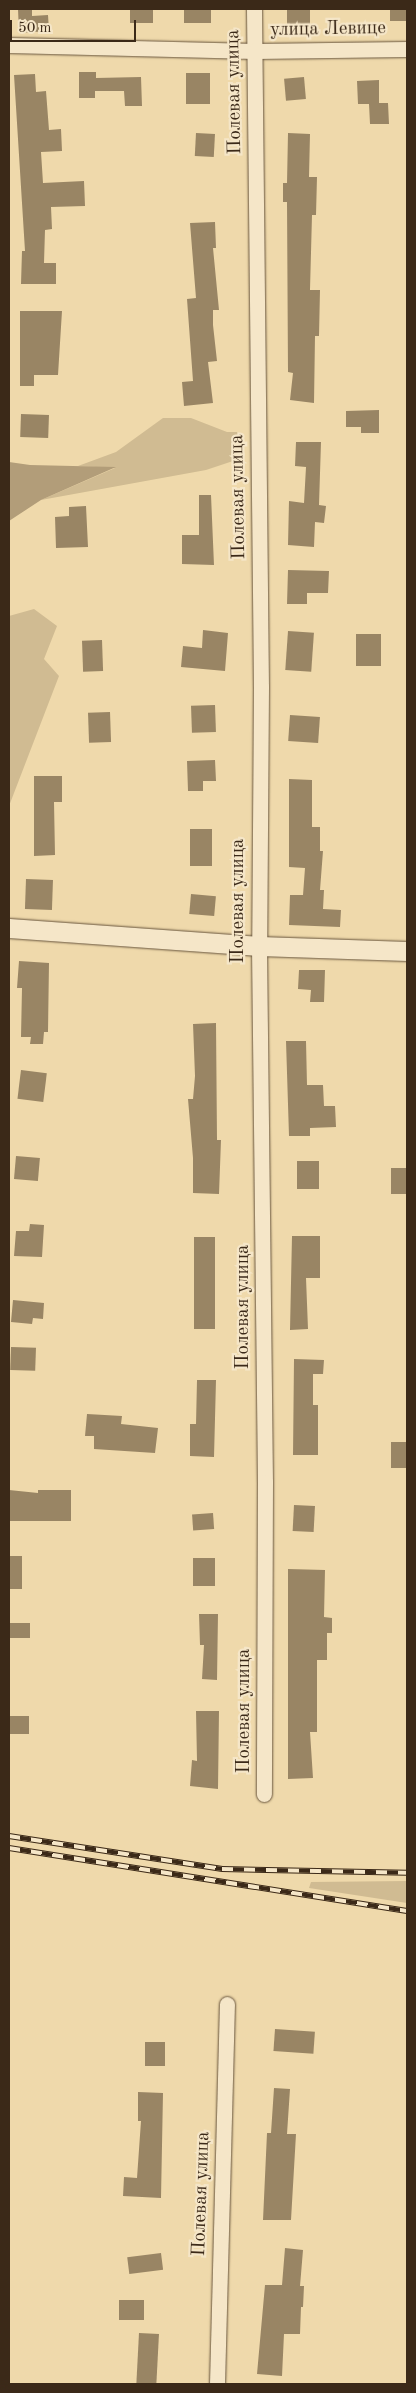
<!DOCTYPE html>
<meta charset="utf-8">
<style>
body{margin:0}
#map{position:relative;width:416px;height:2393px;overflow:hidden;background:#efd9ab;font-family:"Old Standard TT",serif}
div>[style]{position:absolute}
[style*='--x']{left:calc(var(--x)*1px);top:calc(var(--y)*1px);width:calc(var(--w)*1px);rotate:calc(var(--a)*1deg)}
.green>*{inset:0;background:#d0bb92}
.water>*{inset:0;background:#b29d79}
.building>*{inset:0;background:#998564;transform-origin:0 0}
.roads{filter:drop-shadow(0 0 1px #68553d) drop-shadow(0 0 1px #68553d)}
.minor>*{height:15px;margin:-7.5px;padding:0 7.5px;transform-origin:7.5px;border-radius:7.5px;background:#f5e6c8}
.tertiary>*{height:19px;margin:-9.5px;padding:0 9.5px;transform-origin:9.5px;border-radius:9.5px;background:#f5e6c8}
.rail>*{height:5.5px;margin-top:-2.75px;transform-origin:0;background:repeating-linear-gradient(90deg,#f5e6c8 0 11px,#3b2918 0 22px);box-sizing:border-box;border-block:1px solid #3b2918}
span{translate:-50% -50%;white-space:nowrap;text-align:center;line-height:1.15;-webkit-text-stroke:4.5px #f5e6c8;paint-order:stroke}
.street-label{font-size:19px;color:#3b2918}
.frame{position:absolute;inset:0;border:10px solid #3b2918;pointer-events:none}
.scale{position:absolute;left:10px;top:20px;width:126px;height:22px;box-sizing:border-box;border:2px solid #3b2918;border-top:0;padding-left:6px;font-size:15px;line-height:18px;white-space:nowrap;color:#3b2918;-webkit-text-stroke:4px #f5e6c8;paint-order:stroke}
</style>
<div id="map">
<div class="green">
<div style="clip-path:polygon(163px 418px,191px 418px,227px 432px,237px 432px,241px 438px,240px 449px,233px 461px,206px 470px,41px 500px,115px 468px,78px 466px,116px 452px)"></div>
<div style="clip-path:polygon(34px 609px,57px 626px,44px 659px,59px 676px,9px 806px,9px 616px)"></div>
<div style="clip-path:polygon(407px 1881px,407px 1903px,309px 1888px,311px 1882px)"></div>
</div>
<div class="water">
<div style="clip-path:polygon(9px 462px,30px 465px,116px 467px,41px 500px,9px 521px)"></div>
</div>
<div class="building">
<div style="clip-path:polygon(18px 9px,32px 9px,32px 16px,48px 15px,49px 31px,19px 33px)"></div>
<div style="left:130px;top:9px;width:23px;height:14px"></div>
<div style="left:184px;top:9px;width:27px;height:14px"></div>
<div style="left:287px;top:9px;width:23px;height:15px"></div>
<div style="left:390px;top:9px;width:17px;height:12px"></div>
<div style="clip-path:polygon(79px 72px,96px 72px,96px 78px,141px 77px,142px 106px,125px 106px,124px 91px,95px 91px,95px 98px,79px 98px)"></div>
<div style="left:186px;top:73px;width:24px;height:31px"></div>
<div style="clip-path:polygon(35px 74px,36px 92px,46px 91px,49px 130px,61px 129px,62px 151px,41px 152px,43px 183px,84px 181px,85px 206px,51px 207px,52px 229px,45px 230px,44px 263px,56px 263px,56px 284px,21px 284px,22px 251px,25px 251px,14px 75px)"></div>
<div style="left:304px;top:77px;width:22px;height:20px;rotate:85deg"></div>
<div style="clip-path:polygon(379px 80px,379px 103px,388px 103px,389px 124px,370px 124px,369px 104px,358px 104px,357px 81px)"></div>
<div style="left:196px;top:133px;width:19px;height:23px;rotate:3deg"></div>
<div style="clip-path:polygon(288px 133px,310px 134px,309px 177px,317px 177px,316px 215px,312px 215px,310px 290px,320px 290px,319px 336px,315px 336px,314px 403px,290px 400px,293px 373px,288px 372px,287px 202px,283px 202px,283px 183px,287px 183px)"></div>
<div style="clip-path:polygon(215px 222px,216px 248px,213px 248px,219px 310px,213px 310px,213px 325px,217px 361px,208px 362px,213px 403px,184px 406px,182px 382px,193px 381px,187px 299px,196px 298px,190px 223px)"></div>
<div style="clip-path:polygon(20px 311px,62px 311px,58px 375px,34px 375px,34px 386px,20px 386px)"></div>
<div style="clip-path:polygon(379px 410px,379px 433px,361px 433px,361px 427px,346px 427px,346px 411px)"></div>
<div style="left:21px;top:414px;width:28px;height:23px;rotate:2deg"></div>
<div style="clip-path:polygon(296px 442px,321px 442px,319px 505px,326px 506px,324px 523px,315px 522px,314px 547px,288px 545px,289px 501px,304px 503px,306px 467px,295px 466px)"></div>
<div style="clip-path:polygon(199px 495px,211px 495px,214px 565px,182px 564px,182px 535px,199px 535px)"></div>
<div style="clip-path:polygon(86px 506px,88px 547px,56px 548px,55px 517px,69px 516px,69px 507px)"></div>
<div style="clip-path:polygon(288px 570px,329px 571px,328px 593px,307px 593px,307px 604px,287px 604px)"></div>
<div style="clip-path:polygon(203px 630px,228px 633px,225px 671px,181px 667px,183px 646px,202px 648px)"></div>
<div style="left:288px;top:631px;width:26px;height:39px;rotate:4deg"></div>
<div style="left:356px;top:634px;width:25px;height:32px"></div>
<div style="left:102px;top:640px;width:31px;height:20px;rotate:88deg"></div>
<div style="left:215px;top:705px;width:27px;height:24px;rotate:88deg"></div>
<div style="left:110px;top:712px;width:30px;height:22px;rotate:88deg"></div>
<div style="left:290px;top:715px;width:30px;height:26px;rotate:4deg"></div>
<div style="clip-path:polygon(215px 760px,216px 781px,203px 781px,203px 791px,188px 791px,187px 761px)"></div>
<div style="clip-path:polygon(34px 776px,62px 776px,62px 802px,54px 802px,55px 855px,34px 856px)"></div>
<div style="clip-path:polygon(289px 779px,312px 780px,312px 827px,320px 827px,320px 851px,323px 851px,320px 890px,324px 890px,323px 909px,341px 910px,340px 927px,289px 925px,290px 895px,303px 895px,305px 868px,289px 867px)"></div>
<div style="left:190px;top:829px;width:22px;height:37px"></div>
<div style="left:26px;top:879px;width:27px;height:30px;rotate:2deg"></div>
<div style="left:191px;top:894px;width:25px;height:20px;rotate:5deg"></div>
<div style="clip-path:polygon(19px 961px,49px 963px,48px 1032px,44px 1032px,43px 1044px,30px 1044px,31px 1037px,21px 1037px,22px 988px,17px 988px)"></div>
<div style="clip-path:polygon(299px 970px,325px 970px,324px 1002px,310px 1002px,311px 990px,298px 989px)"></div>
<div style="clip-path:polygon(216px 1023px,217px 1140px,221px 1140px,219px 1194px,193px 1193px,193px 1158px,188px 1099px,193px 1099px,195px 1076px,193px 1024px)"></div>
<div style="clip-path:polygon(286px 1041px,306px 1041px,307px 1085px,323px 1085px,324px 1106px,335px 1106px,336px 1127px,310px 1128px,310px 1136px,289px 1136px)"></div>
<div style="left:21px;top:1070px;width:26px;height:29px;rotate:7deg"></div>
<div style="left:16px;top:1156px;width:24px;height:23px;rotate:5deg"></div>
<div style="left:297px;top:1161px;width:22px;height:28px"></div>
<div style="left:407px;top:1168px;width:26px;height:16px;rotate:90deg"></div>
<div style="clip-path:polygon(30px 1224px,44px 1225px,42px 1257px,14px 1256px,16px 1231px,29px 1231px)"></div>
<div style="clip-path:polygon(292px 1236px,320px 1236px,320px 1278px,306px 1278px,308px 1329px,290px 1330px)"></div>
<div style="left:194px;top:1237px;width:21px;height:92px"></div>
<div style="clip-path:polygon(13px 1300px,44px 1303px,43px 1319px,33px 1318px,32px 1324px,11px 1322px)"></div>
<div style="left:11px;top:1347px;width:25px;height:23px;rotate:2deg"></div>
<div style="clip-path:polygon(294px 1359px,324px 1360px,323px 1374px,313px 1374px,313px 1405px,318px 1405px,318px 1455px,293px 1455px)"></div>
<div style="clip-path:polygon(197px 1380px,216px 1380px,214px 1457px,190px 1456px,190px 1424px,196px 1424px)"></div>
<div style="clip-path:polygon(87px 1414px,122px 1416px,121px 1424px,158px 1428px,155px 1453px,94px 1449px,94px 1436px,85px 1436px)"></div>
<div style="left:391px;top:1442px;width:16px;height:26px"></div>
<div style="clip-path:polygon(9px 1490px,38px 1493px,38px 1490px,71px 1490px,71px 1521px,9px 1521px)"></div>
<div style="left:294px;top:1505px;width:21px;height:26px;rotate:3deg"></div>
<div style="left:213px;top:1513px;width:16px;height:21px;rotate:86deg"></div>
<div style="left:9px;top:1556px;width:13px;height:33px"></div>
<div style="left:193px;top:1558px;width:22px;height:28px"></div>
<div style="clip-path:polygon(288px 1569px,325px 1570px,324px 1617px,332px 1618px,332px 1633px,327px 1633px,327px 1660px,317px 1660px,317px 1732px,310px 1732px,313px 1778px,288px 1779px)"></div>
<div style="clip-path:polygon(199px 1614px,218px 1614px,217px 1680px,202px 1679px,204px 1645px,200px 1645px)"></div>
<div style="left:9px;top:1623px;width:21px;height:15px"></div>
<div style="clip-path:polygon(196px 1711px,219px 1711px,218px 1789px,190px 1786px,192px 1760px,197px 1761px)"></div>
<div style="left:9px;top:1716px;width:20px;height:18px"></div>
<div style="left:275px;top:2029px;width:40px;height:22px;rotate:4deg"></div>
<div style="left:145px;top:2042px;width:20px;height:24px"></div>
<div style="clip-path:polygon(274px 2088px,290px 2089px,287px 2134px,296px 2134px,291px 2220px,263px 2220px,267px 2133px,271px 2133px)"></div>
<div style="clip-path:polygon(138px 2092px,163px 2093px,161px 2198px,123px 2196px,124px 2177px,137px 2178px,141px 2121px,138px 2121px)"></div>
<div style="clip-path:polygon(285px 2248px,303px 2250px,300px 2286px,304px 2286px,303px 2307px,301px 2307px,300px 2334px,284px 2334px,282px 2376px,257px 2374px,265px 2285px,282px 2285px)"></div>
<div style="left:161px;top:2253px;width:17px;height:34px;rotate:83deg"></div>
<div style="left:119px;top:2300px;width:25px;height:20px"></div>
<div style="left:139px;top:2333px;width:20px;height:51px;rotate:3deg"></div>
</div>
<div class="roads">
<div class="minor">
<div style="--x:254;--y:9;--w:678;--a:89.41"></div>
<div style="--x:261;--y:687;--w:259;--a:90.4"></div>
<div style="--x:259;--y:946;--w:536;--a:89.36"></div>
<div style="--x:265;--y:1482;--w:312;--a:90.2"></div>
<div style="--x:9;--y:45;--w:246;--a:1.4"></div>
<div style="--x:255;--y:51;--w:152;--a:-0.8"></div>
<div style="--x:217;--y:2384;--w:380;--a:-88.5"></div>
</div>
<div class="tertiary">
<div style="--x:9;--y:928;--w:251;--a:4.1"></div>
<div style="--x:259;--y:946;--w:148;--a:1.9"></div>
</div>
</div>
<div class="rail">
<div style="--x:9;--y:1836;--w:216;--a:8.8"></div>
<div style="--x:222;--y:1869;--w:185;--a:1.2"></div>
<div style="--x:9;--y:1848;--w:403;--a:9"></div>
</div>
<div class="street-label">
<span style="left:328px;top:30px;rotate:-1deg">улица Левице</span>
<span style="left:235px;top:92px;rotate:-91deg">Полевая улица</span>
<span style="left:239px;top:497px;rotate:-91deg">Полевая улица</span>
<span style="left:239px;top:901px;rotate:-90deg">Полевая улица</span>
<span style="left:244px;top:1307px;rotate:-90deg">Полевая улица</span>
<span style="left:245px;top:1711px;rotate:-90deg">Полевая улица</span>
<span style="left:202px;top:2194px;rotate:-88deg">Полевая улица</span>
</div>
<div class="frame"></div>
<div class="scale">50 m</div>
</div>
